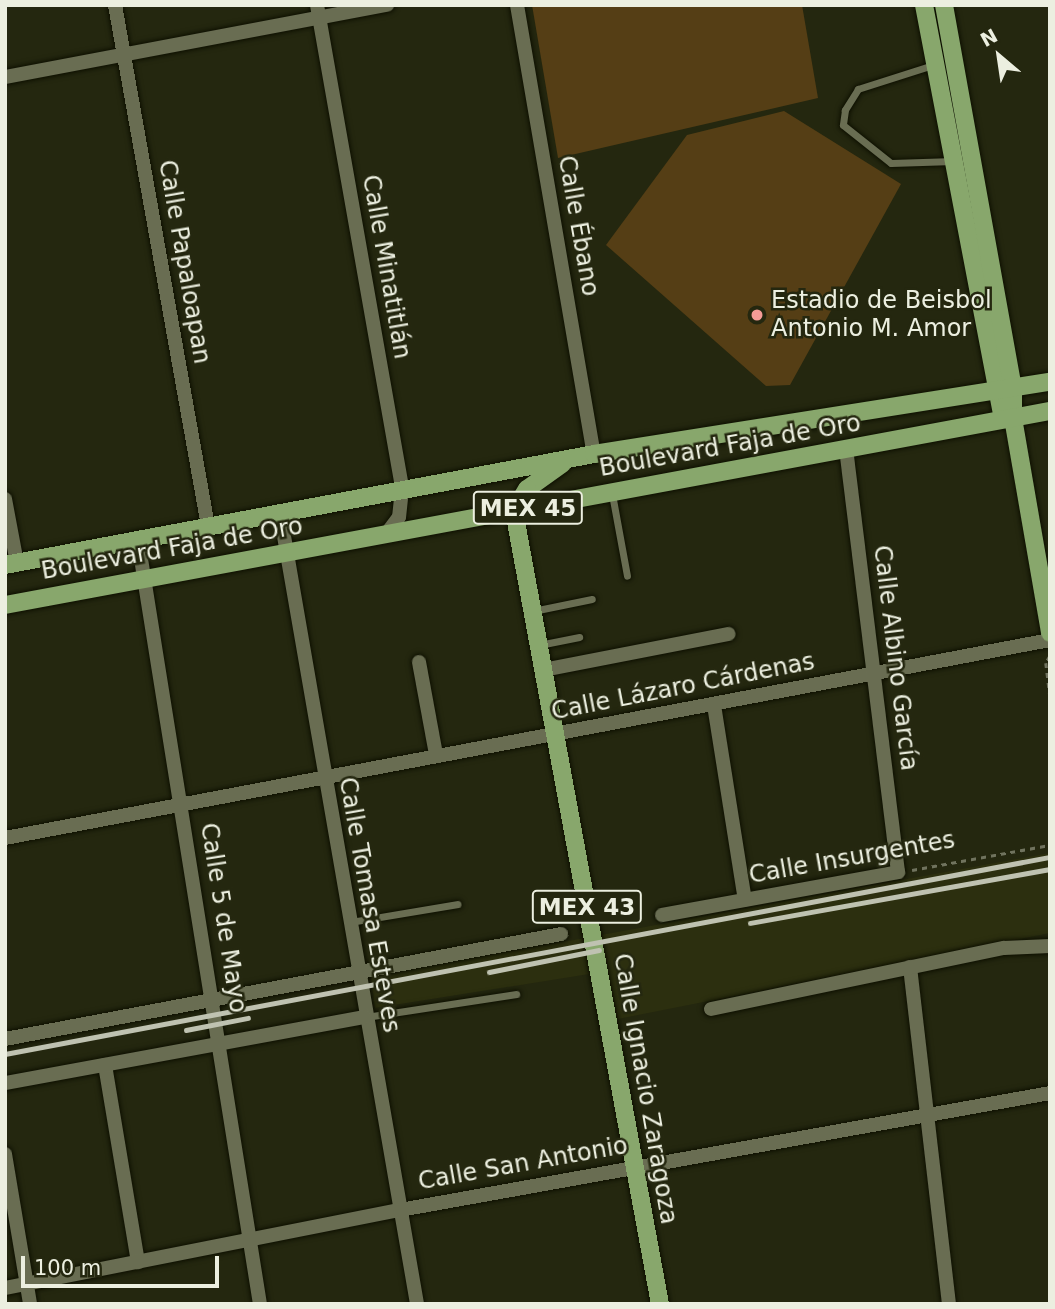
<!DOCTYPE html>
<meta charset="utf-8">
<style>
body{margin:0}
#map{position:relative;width:1055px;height:1309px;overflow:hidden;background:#24270f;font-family:"DejaVu Sans",sans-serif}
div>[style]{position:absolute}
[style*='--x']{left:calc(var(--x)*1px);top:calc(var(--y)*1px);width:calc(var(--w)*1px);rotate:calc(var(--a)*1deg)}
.built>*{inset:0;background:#2c2f0f}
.green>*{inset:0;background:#553e15}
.path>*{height:2.5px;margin-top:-1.25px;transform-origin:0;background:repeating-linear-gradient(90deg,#70735e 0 5px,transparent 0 10px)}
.roads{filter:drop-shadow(0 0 2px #0e1000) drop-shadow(0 0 2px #0e1000)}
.lane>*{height:7px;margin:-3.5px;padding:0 3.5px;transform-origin:3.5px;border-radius:3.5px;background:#696d52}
.street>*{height:14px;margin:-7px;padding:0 7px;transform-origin:7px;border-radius:7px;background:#696d52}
.primary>*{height:18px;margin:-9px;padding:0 9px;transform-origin:9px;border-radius:9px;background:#88a76c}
.rail>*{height:4.5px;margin:-2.25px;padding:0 2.25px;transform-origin:2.25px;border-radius:2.25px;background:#bfc2b1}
.dots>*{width:19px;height:19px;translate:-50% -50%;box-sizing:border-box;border:4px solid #24270f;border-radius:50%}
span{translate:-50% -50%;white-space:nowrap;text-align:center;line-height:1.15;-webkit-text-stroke:5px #24270f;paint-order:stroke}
.shield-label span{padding:2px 5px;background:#24270f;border:2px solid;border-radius:5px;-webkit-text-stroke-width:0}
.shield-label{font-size:23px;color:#ecefe0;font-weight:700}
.street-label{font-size:24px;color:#ecefe0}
.poi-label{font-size:24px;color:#ecefe0}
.left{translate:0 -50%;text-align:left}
.frame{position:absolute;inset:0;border:7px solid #ecefe0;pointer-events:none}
.north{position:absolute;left:964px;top:21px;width:70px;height:70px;-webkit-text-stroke:5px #24270f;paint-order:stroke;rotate:331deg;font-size:19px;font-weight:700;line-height:28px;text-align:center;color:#ecefe0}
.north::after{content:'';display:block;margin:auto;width:24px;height:32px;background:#ecefe0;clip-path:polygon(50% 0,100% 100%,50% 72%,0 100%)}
.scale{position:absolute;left:21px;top:1256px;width:198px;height:32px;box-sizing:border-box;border:4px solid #ecefe0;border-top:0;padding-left:9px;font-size:21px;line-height:24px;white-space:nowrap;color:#ecefe0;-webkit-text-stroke:5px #24270f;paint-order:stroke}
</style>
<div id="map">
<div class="built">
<div style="clip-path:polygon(1050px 853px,1050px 933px,618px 1019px,608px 971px,375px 1008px,371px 977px)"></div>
</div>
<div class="green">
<div style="clip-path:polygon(532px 5px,802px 5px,818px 98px,558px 158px)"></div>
<div style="clip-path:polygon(784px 111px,901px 184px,790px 385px,766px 386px,606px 245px,687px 135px)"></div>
</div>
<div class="path">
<div style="--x:1050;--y:656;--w:8;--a:120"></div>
<div style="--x:1046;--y:663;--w:31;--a:83"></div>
<div style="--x:912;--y:870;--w:140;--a:-10.3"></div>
</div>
<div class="roads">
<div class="lane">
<div style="--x:933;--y:65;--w:79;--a:162.3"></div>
<div style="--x:858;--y:89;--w:25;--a:122"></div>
<div style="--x:845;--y:110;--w:15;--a:98"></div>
<div style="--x:843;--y:125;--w:61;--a:38.4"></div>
<div style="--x:891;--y:163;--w:63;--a:-1.8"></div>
<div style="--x:612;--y:494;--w:83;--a:79.6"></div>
<div style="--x:533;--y:611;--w:60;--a:-11.5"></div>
<div style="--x:539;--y:645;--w:41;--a:-11.3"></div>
<div style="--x:350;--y:922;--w:109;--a:-9.5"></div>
<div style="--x:366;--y:1017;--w:152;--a:-8.7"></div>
</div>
<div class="street">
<div style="--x:115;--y:5;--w:529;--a:79.88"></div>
<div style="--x:317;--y:5;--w:491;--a:80"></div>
<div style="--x:402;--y:489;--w:28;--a:96"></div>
<div style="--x:399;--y:517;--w:20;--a:127"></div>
<div style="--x:517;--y:5;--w:456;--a:80.3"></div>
<div style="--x:5;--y:77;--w:389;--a:-10.7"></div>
<div style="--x:5;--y:499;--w:65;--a:79.4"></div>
<div style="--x:280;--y:513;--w:803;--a:80.17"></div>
<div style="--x:138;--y:540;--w:774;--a:80.93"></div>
<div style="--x:419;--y:662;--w:95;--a:79.6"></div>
<div style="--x:543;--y:670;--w:189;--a:-11"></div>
<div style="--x:714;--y:705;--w:197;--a:81"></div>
<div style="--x:5;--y:838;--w:1064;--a:-10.73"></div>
<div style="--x:662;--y:915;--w:240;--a:-10.3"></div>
<div style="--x:898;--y:872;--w:425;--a:-97"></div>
<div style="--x:910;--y:967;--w:339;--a:83.4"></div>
<div style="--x:711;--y:1009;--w:299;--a:-11.8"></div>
<div style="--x:1004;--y:948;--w:46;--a:-2.5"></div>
<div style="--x:5;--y:1039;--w:566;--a:-10.69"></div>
<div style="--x:105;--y:1065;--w:200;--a:80.5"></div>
<div style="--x:5;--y:1083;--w:366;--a:-10.4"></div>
<div style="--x:5;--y:1154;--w:152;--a:80.5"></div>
<div style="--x:5;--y:1288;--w:403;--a:-11.2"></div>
<div style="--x:400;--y:1210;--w:660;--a:-10.2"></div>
</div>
<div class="primary">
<div style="--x:924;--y:5;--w:421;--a:79.2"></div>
<div style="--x:944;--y:5;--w:390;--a:79.8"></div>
<div style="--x:1013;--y:389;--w:29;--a:90"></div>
<div style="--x:1013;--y:418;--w:218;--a:80.2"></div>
<div style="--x:562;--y:464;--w:43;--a:144.5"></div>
<div style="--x:527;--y:489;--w:26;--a:121"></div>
<div style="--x:514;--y:511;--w:806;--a:79.57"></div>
<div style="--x:5;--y:565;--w:599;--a:-10.67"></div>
<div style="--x:594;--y:454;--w:462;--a:-9"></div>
<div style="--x:5;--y:605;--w:1063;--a:-10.52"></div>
</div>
</div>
<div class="rail">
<div style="--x:750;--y:923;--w:305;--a:-10.2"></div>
<div style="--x:489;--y:972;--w:112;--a:-11.3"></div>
<div style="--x:186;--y:1030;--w:63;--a:-11"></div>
<div style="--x:5;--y:1054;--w:1063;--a:-10.68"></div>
</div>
<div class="dots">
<div style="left:757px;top:315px;background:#f59b97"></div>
</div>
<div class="shield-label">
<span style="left:528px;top:508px">MEX 45</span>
<span style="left:587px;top:907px">MEX 43</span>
</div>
<div class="street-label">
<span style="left:578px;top:226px;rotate:80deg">Calle Ébano</span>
<span style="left:184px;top:262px;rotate:80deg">Calle Papaloapan</span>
<span style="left:386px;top:267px;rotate:80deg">Calle Minatitlán</span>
<span style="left:730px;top:446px;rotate:-10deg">Boulevard Faja de Oro</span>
<span style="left:172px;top:549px;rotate:-10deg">Boulevard Faja de Oro</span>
<span style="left:895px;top:658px;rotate:83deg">Calle Albino García</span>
<span style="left:683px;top:687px;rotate:-11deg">Calle Lázaro Cárdenas</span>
<span style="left:852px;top:858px;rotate:-10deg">Calle Insurgentes</span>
<span style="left:369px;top:905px;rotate:80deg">Calle Tomasa Esteves</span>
<span style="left:223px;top:918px;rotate:81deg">Calle 5 de Mayo</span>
<span style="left:645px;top:1089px;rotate:80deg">Calle Ignacio Zaragoza</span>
<span style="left:523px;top:1164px;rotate:-10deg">Calle San Antonio</span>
</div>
<div class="poi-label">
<span class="left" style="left:771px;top:315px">Estadio de Beisbol<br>Antonio M. Amor</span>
</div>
<div class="frame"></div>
<div class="north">N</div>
<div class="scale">100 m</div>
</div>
